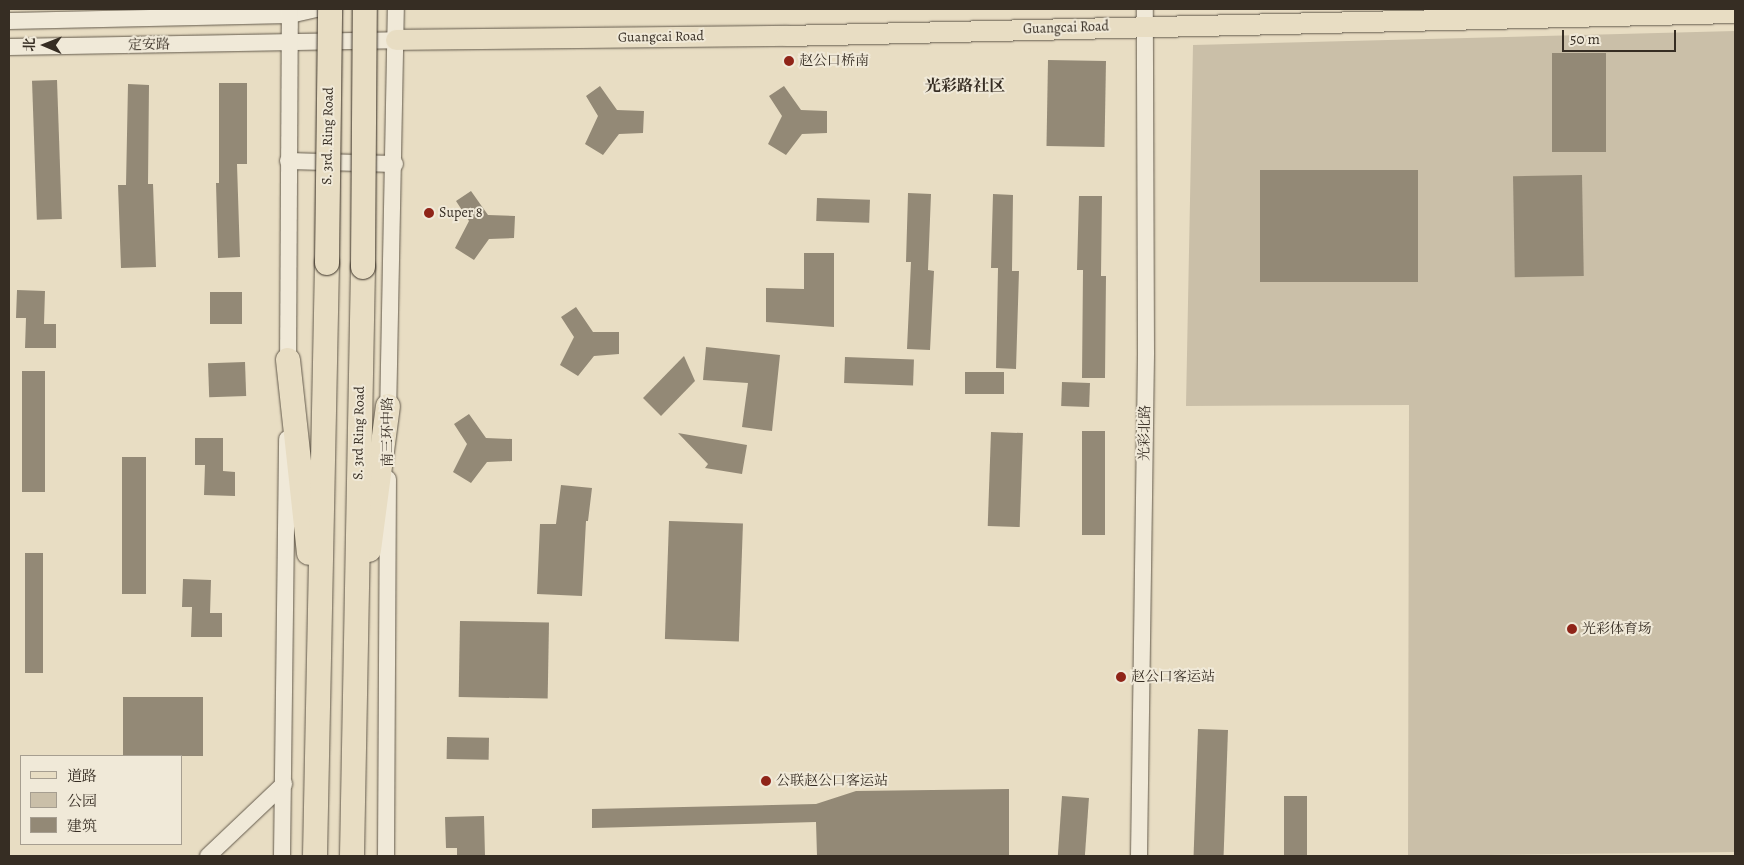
<!DOCTYPE html>
<meta charset="utf-8">
<style>
body{margin:0}
#map{position:relative;width:1744px;height:865px;overflow:hidden;background:#e8ddc3;font-family:Alegreya,"Noto Serif SC",serif}
div>[style]{position:absolute}
[style*='--x']{left:calc(var(--x)*1px);top:calc(var(--y)*1px);width:calc(var(--w)*1px);rotate:calc(var(--a)*1deg)}
.green>*{inset:0;background:#cabfa8}
.building>*{inset:0;background:#938976;transform-origin:0 0}
.roads{filter:drop-shadow(0 0 1px #62594b) drop-shadow(0 0 1px #62594b)}
.minor>*{height:16px;margin:-8px;padding:0 8px;transform-origin:8px;border-radius:8px;background:#f0e9d8}
.major>*{height:20px;margin:-10px;padding:0 10px;transform-origin:10px;border-radius:10px;background:#e8ddc3}
.highway>*{height:24px;margin:-12px;padding:0 12px;transform-origin:12px;border-radius:12px;background:#e8ddc3}
.bridges{filter:drop-shadow(0 0 1px #362d23) drop-shadow(0 0 1px #362d23)}
.highway-bridge>*{height:24px;margin:-12px;padding:0 12px;transform-origin:12px;border-radius:12px;background:#e8ddc3}
.dots>*{width:14px;height:14px;translate:-50% -50%;box-sizing:border-box;border:2px solid #f0e9d8;border-radius:50%}
span{translate:-50% -50%;white-space:nowrap;text-align:center;line-height:1.15;-webkit-text-stroke:4px #f0e9d8;paint-order:stroke}
.street-label{font-size:14px;color:#362d23}
.poi-label{font-size:14px;color:#362d23}
.left{translate:0 -50%;text-align:left}
.quarter-label{font-size:16px;color:#362d23;font-weight:700}
.frame{position:absolute;inset:0;border:10px solid #362d23;pointer-events:none}
.legend{position:absolute;left:20px;top:755px;width:162px;height:90px;box-sizing:border-box;background:#f0e9d8;border:1px solid #a69e90;margin:0;padding:6px 9px;list-style:none;font-size:15px;color:#362d23}
.legend li{display:flex;align-items:center;gap:10px;height:25px}
.legend b{width:25px;border:1px solid #a69e90}
.north{position:absolute;left:20px;top:20px;width:50px;height:50px;-webkit-text-stroke:4px #f0e9d8;paint-order:stroke;rotate:271deg;font-size:14px;font-weight:700;line-height:20px;text-align:center;color:#362d23}
.north::after{content:'';display:block;margin:auto;width:18px;height:22px;background:#362d23;clip-path:polygon(50% 0,100% 100%,50% 72%,0 100%)}
.scale{position:absolute;left:1562px;top:30px;width:114px;height:22px;box-sizing:border-box;border:2px solid #362d23;border-top:0;padding-left:6px;font-size:15px;line-height:18px;white-space:nowrap;color:#362d23;-webkit-text-stroke:4px #f0e9d8;paint-order:stroke}
</style>
<div id="map">
<div class="green">
<div style="clip-path:polygon(1735px 31px,1735px 852px,1408px 856px,1409px 405px,1186px 406px,1193px 45px)"></div>
</div>
<div class="building">
<div style="left:1552px;top:53px;width:54px;height:99px"></div>
<div style="left:1048px;top:60px;width:58px;height:86px;rotate:1deg"></div>
<div style="left:57px;top:80px;width:139px;height:25px;rotate:88deg"></div>
<div style="clip-path:polygon(219px 83px,247px 83px,247px 164px,237px 164px,240px 257px,218px 258px,216px 183px,219px 183px)"></div>
<div style="clip-path:polygon(128px 84px,149px 85px,148px 184px,153px 184px,156px 267px,121px 268px,118px 185px,126px 185px)"></div>
<div style="clip-path:polygon(600px 86px,617px 110px,644px 111px,643px 133px,619px 134px,603px 155px,585px 144px,598px 116px,586px 96px)"></div>
<div style="clip-path:polygon(784px 86px,801px 110px,827px 111px,827px 133px,802px 134px,786px 155px,768px 144px,782px 116px,769px 96px)"></div>
<div style="left:1260px;top:170px;width:158px;height:112px"></div>
<div style="left:1582px;top:175px;width:101px;height:69px;rotate:89deg"></div>
<div style="clip-path:polygon(471px 191px,488px 215px,515px 216px,514px 238px,489px 239px,474px 260px,455px 248px,469px 221px,456px 201px)"></div>
<div style="clip-path:polygon(908px 193px,931px 194px,928px 270px,934px 271px,930px 350px,907px 349px,911px 262px,906px 262px)"></div>
<div style="clip-path:polygon(993px 194px,1013px 195px,1012px 271px,1019px 271px,1016px 369px,996px 368px,998px 268px,991px 268px)"></div>
<div style="clip-path:polygon(1079px 196px,1102px 196px,1101px 276px,1106px 276px,1105px 378px,1082px 378px,1083px 270px,1077px 270px)"></div>
<div style="left:817px;top:198px;width:53px;height:23px;rotate:2deg"></div>
<div style="clip-path:polygon(804px 253px,834px 253px,834px 327px,766px 322px,766px 288px,804px 289px)"></div>
<div style="clip-path:polygon(17px 290px,45px 291px,44px 324px,56px 324px,56px 348px,25px 348px,26px 318px,16px 318px)"></div>
<div style="left:210px;top:292px;width:32px;height:32px"></div>
<div style="clip-path:polygon(576px 307px,593px 332px,619px 332px,619px 354px,594px 356px,578px 376px,560px 365px,574px 337px,561px 317px)"></div>
<div style="clip-path:polygon(706px 347px,780px 355px,772px 431px,742px 427px,748px 383px,703px 380px)"></div>
<div style="clip-path:polygon(684px 356px,695px 381px,661px 416px,643px 398px)"></div>
<div style="left:845px;top:357px;width:69px;height:26px;rotate:2deg"></div>
<div style="left:245px;top:362px;width:34px;height:37px;rotate:88deg"></div>
<div style="left:22px;top:371px;width:23px;height:121px"></div>
<div style="left:965px;top:372px;width:39px;height:22px"></div>
<div style="left:1062px;top:382px;width:28px;height:24px;rotate:2deg"></div>
<div style="clip-path:polygon(469px 414px,486px 438px,512px 439px,512px 461px,487px 462px,471px 483px,453px 472px,467px 444px,454px 424px)"></div>
<div style="left:1082px;top:431px;width:23px;height:104px"></div>
<div style="left:991px;top:432px;width:32px;height:94px;rotate:2deg"></div>
<div style="clip-path:polygon(678px 433px,747px 445px,742px 474px,705px 468px,708px 464px)"></div>
<div style="clip-path:polygon(195px 438px,223px 438px,223px 471px,235px 472px,235px 496px,204px 495px,205px 465px,195px 465px)"></div>
<div style="left:122px;top:457px;width:24px;height:137px"></div>
<div style="clip-path:polygon(561px 485px,592px 488px,588px 521px,586px 521px,582px 596px,537px 594px,540px 524px,556px 524px)"></div>
<div style="left:669px;top:521px;width:74px;height:118px;rotate:2deg"></div>
<div style="left:25px;top:553px;width:18px;height:120px"></div>
<div style="clip-path:polygon(183px 579px,211px 580px,210px 613px,222px 613px,222px 637px,191px 637px,192px 607px,182px 607px)"></div>
<div style="left:460px;top:621px;width:89px;height:76px;rotate:1deg"></div>
<div style="left:123px;top:697px;width:80px;height:59px"></div>
<div style="left:1198px;top:729px;width:30px;height:127px;rotate:2deg"></div>
<div style="left:447px;top:737px;width:42px;height:22px;rotate:1deg"></div>
<div style="clip-path:polygon(1009px 789px,1009px 856px,817px 856px,816px 822px,592px 828px,592px 809px,816px 804px,856px 791px)"></div>
<div style="left:1062px;top:796px;width:27px;height:60px;rotate:4deg"></div>
<div style="left:1284px;top:796px;width:23px;height:60px"></div>
<div style="clip-path:polygon(484px 816px,485px 856px,457px 856px,457px 848px,446px 848px,445px 817px)"></div>
</div>
<div class="roads">
<div class="minor">
<div style="--x:9;--y:21;--w:281;--a:-1.2"></div>
<div style="--x:290;--y:15;--w:27;--a:-13"></div>
<div style="--x:9;--y:47;--w:387;--a:-1"></div>
<div style="--x:288;--y:161;--w:107;--a:1.6"></div>
<div style="--x:288;--y:369;--w:360;--a:-89.7"></div>
<div style="--x:388;--y:417;--w:408;--a:-88.9"></div>
<div style="--x:208;--y:856;--w:105;--a:-43.5"></div>
<div style="--x:282;--y:856;--w:417;--a:-89.3"></div>
<div style="--x:386;--y:856;--w:377;--a:-89.7"></div>
<div style="--x:1139;--y:856;--w:504;--a:-89.2"></div>
<div style="--x:1146;--y:352;--w:343;--a:-90.2"></div>
</div>
<div class="major">
<div style="--x:396;--y:40;--w:390;--a:-0.6"></div>
<div style="--x:786;--y:36;--w:949;--a:-1.39"></div>
</div>
<div class="highway">
<div style="--x:288;--y:360;--w:194;--a:83.8"></div>
<div style="--x:369;--y:550;--w:145;--a:-82.5"></div>
<div style="--x:315;--y:856;--w:593;--a:-88.84"></div>
<div style="--x:352;--y:856;--w:589;--a:-88.93"></div>
</div>
</div>
<div class="bridges">
<div class="highway-bridge">
<div style="--x:327;--y:263;--w:254;--a:-89.3"></div>
<div style="--x:363;--y:267;--w:258;--a:-89.6"></div>
</div>
</div>
<div class="dots">
<div style="left:789px;top:61px;background:#8f2418"></div>
<div style="left:429px;top:213px;background:#8f2418"></div>
<div style="left:1572px;top:629px;background:#8f2418"></div>
<div style="left:1121px;top:677px;background:#8f2418"></div>
<div style="left:766px;top:781px;background:#8f2418"></div>
</div>
<div class="street-label">
<span style="left:1066px;top:28px;rotate:-2deg">Guangcai Road</span>
<span style="left:661px;top:37px;rotate:-1deg">Guangcai Road</span>
<span style="left:149px;top:45px;rotate:-1deg">定安路</span>
<span style="left:328px;top:136px;rotate:-89deg">S. 3rd. Ring Road</span>
<span style="left:388px;top:432px;rotate:-90deg">南三环中路</span>
<span style="left:359px;top:433px;rotate:-89deg">S. 3rd Ring Road</span>
<span style="left:1145px;top:433px;rotate:-89deg">光彩北路</span>
</div>
<div class="poi-label">
<span class="left" style="left:799px;top:61px">赵公口桥南</span>
<span class="left" style="left:439px;top:213px">Super 8</span>
<span class="left" style="left:1582px;top:629px">光彩体育场</span>
<span class="left" style="left:1131px;top:677px">赵公口客运站</span>
<span class="left" style="left:776px;top:781px">公联赵公口客运站</span>
</div>
<div class="quarter-label">
<span style="left:965px;top:86px">光彩路社区</span>
</div>
<div class="frame"></div>
<ul class="legend">
<li><b style="height:6px;background:#e8ddc3"></b>道路</li>
<li><b style="height:14px;background:#cabfa8"></b>公园</li>
<li><b style="height:14px;background:#938976"></b>建筑</li>
</ul>
<div class="north">北</div>
<div class="scale">50 m</div>
</div>
